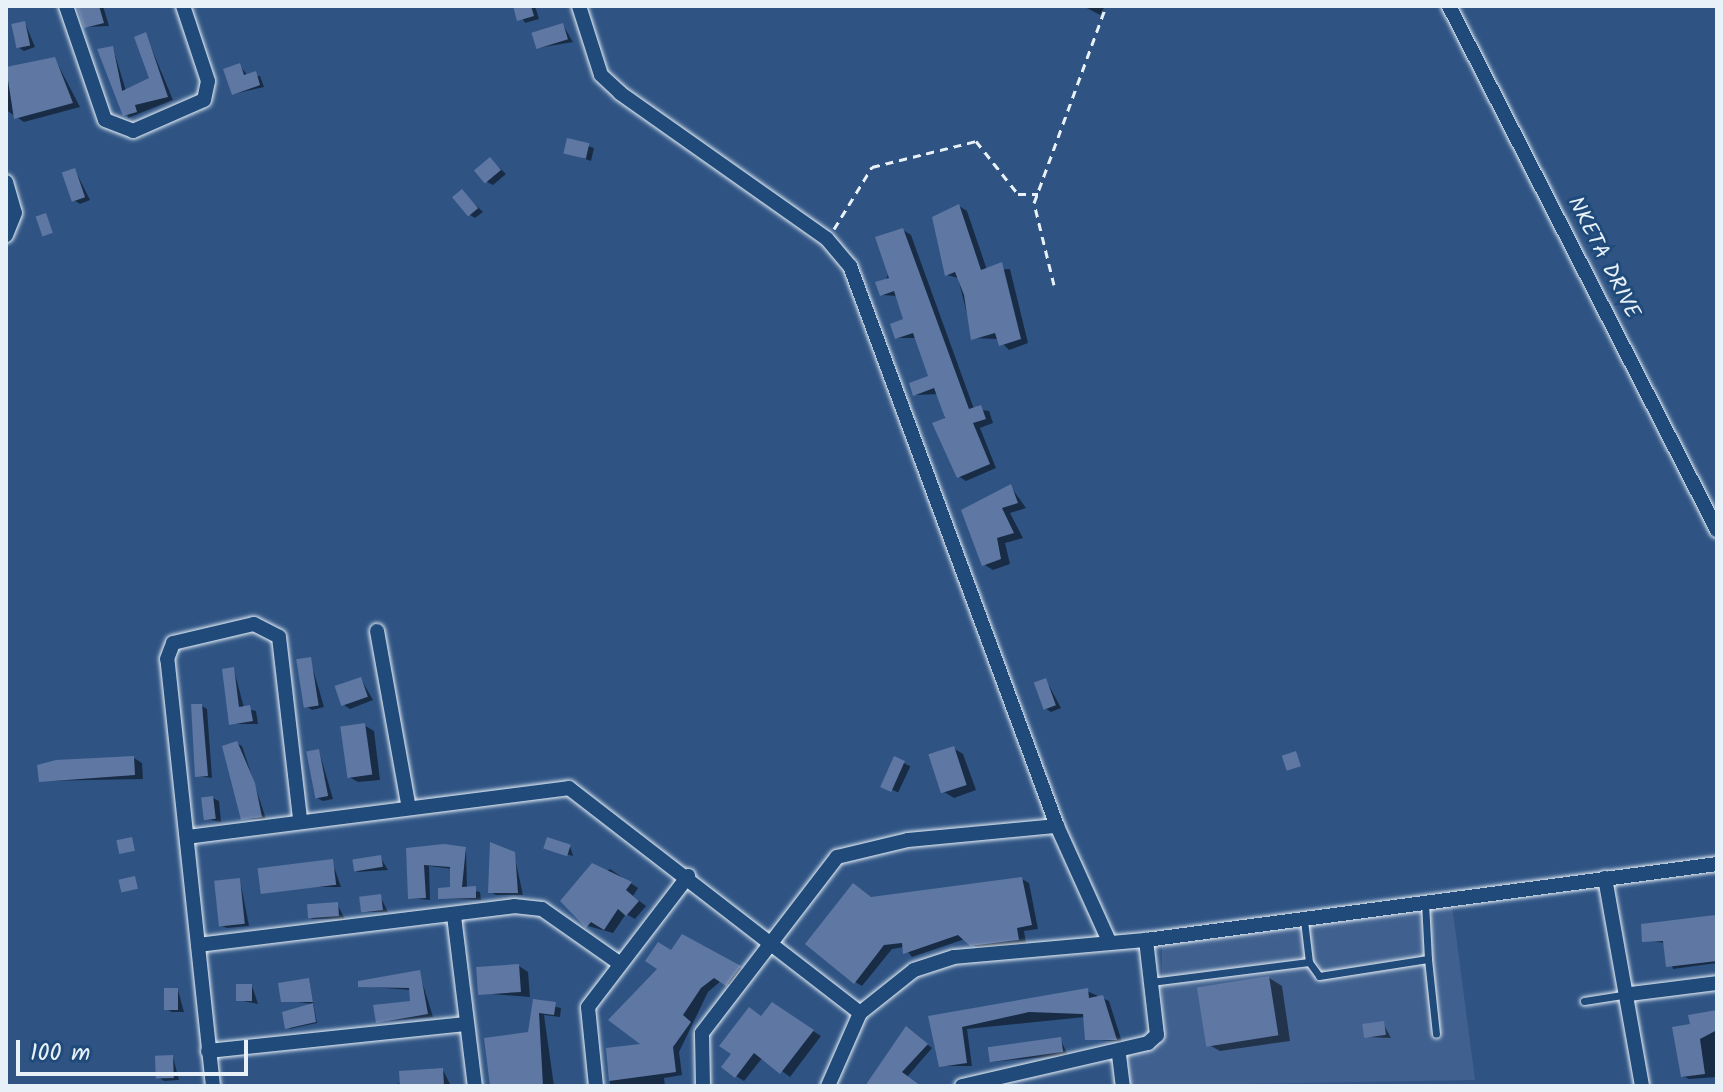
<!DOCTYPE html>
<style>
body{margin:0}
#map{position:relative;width:1723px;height:1092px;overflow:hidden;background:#2f5484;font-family:Kalam,sans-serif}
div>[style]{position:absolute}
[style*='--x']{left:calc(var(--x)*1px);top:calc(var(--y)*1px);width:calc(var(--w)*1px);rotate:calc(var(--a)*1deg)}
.built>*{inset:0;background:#40618f}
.shadow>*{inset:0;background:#0007;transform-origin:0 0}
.building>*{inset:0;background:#5f77a3;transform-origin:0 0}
.path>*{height:3px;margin-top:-1.5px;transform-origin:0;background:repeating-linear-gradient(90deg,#e8f1f8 0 8px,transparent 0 14px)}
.roads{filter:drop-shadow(0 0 2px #e8f1f8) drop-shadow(0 0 2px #e8f1f8)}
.service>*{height:7px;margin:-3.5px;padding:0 3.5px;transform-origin:3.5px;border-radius:3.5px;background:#1f4a7a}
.minor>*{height:14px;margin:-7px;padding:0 7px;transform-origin:7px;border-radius:7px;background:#1f4a7a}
span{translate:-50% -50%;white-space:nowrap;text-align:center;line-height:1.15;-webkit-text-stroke:6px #1f4a7a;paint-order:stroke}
.street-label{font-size:22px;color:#e8f1f8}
.frame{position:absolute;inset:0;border:8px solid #e8f1f8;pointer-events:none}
.scale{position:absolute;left:16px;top:1040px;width:232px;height:36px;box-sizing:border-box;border:4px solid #e8f1f8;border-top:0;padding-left:10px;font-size:24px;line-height:28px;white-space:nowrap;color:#e8f1f8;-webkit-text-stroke:6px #1f4a7a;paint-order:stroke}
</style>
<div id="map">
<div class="built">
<div style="clip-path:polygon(1452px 905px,1475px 1080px,1127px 1086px,1122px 1058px,1162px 1036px,1162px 945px)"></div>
</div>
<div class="shadow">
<div style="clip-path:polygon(79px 6px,103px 6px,109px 26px,86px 27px)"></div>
<div style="clip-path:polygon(515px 6px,535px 6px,539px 19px,525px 23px)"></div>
<div style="clip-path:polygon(1083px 6px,1105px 6px,1100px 15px)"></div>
<div style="clip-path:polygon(25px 23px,35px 47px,24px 51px,18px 47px)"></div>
<div style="clip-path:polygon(563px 25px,573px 42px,538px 48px)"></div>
<div style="clip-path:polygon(146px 35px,173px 100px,128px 118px,113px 48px,126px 91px,151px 79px)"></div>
<div style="clip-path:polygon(55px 59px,80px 107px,24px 122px,6px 110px,6px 70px)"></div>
<div style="clip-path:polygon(239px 65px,248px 76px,260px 76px,264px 87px,234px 94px)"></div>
<div style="clip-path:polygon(569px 140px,594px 148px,591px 161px,566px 152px)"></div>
<div style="clip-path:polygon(491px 160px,506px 174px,493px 185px,487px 182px)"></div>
<div style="clip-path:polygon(75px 170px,90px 200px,80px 204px,74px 200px)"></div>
<div style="clip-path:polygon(462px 192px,483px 212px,475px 218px,470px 215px)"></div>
<div style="clip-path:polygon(959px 206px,967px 211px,987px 270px,1010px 269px,1028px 343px,1009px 350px,998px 339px,973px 338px,958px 278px,947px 275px)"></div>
<div style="clip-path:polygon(903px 230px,911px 235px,974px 409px,989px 411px,993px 423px,980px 428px,996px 468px,966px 481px,958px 476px,939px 394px,915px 395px,931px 377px,917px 338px,896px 338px,906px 320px,898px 296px,881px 295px)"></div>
<div style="clip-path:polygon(1011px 487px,1026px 508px,1010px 513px,1023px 538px,1005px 543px,1010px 564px,993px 570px,983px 564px,964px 511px)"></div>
<div style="clip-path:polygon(310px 659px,324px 707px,312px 710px,306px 706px)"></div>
<div style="clip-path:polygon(234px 670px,244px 708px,256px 711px,258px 724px,231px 724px)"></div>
<div style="clip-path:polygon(361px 679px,373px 700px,350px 709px,344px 705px)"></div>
<div style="clip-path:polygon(1046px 680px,1061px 708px,1051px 712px,1045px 708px)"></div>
<div style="clip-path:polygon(202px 706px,207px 709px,212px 778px,197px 776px)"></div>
<div style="clip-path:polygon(364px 725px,374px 731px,380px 780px,358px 782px,349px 777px)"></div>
<div style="clip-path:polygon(236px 743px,242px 746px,266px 819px,243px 819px)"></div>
<div style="clip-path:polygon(953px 748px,963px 754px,976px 790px,954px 798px,944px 792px)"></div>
<div style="clip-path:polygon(319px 751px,333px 799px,323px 801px,317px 798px)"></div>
<div style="clip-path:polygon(134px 758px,142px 763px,143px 779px,41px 781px)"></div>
<div style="left:895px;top:759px;width:17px;height:29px;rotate:25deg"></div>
<div style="clip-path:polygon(213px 798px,219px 801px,221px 822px,206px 819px)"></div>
<div style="clip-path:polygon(570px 846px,573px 856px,551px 850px)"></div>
<div style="clip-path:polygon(466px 849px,467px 889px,480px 892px,481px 900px,440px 898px,452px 889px,452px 869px,429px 866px,430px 900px,410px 898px,409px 850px)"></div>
<div style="clip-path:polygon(514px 854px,523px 895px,496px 895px,490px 892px)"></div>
<div style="clip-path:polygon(380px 857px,388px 870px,356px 872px)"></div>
<div style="clip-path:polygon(332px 861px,341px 887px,259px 887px)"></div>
<div style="clip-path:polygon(610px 869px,638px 888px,633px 896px,646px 906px,635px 919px,626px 914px,613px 933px,588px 926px,563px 901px)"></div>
<div style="clip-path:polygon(1022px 879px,1029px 883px,1038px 929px,1024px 931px,1026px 943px,979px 949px,965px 939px,912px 957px,904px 947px,892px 949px,862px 986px,855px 982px,873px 899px)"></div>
<div style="clip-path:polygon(240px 880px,249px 926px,227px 928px,222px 926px)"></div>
<div style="clip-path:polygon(380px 896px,388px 912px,364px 912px)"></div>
<div style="clip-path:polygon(337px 904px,345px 919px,311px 919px)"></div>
<div style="clip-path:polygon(1717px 914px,1717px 963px,1673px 969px,1665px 943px,1644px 940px)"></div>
<div style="clip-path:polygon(682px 936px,746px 971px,733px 988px,722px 980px,708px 992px,679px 1052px,682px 1075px,664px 1078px,665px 1086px,610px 1086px,608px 1050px,645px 1045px,660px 969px)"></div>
<div style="clip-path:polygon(519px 966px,528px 972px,530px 997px,479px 993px)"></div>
<div style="clip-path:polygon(419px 972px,433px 1017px,378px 1022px,412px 1003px,411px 990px,360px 986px)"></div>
<div style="clip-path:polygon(1269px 978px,1282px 986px,1290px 1041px,1220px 1051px,1207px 1044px)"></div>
<div style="clip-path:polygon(309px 980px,317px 1023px,289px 1029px,312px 1004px,283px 1000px)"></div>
<div style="clip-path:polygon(252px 986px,258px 1004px,237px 1000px)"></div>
<div style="clip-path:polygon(178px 990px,184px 1012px,172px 1012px,166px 1009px)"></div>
<div style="clip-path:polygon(1087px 991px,1109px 1001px,1122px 1042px,1087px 1039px,1085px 1017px,967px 1029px,972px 1066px,941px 1066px,931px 1017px)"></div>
<div style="clip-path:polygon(534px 1002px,561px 1008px,560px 1017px,544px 1015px,554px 1086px,492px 1086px,530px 1034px)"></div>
<div style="clip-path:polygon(772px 1005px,821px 1036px,790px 1077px,763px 1057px,744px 1081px,736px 1076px)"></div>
<div style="clip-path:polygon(1717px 1012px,1717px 1077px,1689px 1079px,1683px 1076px,1692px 1026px)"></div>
<div style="clip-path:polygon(1383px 1023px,1391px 1038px,1366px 1037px)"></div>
<div style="clip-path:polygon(912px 1032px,932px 1048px,907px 1077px,919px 1086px,867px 1086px)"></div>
<div style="clip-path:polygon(1060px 1039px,1068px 1055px,990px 1062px)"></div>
<div style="clip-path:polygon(173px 1057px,179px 1080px,164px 1081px,158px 1077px)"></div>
<div style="clip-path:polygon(443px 1070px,451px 1086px,384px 1086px,402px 1083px)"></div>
</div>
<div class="building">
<div style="clip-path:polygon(77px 6px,99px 6px,104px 23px,84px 28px)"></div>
<div style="clip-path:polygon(513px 6px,531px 6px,534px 16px,517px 21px)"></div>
<div style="left:25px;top:21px;width:25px;height:14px;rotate:78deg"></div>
<div style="left:563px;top:23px;width:17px;height:33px;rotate:73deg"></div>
<div style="clip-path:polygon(146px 32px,168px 97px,135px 105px,137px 112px,123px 116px,97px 49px,113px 46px,122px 91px,149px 78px,134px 37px)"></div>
<div style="clip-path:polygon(55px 57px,73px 103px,14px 119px,6px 67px)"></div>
<div style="clip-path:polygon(240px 63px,244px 75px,256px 71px,260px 85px,232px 95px,223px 69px)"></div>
<div style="left:567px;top:138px;width:23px;height:16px;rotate:13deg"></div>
<div style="left:490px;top:157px;width:17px;height:21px;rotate:50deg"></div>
<div style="left:75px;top:168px;width:31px;height:14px;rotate:71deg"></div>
<div style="left:462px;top:189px;width:25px;height:13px;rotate:50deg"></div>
<div style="clip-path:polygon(959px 204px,981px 270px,1002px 262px,1021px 339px,999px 346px,995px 333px,971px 340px,964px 295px,955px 272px,945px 276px,932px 217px)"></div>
<div style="left:46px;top:213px;width:21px;height:11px;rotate:71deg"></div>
<div style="clip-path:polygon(903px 228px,969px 409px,981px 405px,986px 419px,973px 423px,990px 464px,957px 478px,932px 423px,945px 418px,934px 388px,913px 396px,909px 383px,928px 376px,913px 333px,895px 339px,890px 324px,903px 319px,894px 291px,880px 296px,875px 282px,889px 278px,875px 237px)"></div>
<div style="clip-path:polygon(1011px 484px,1018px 503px,1002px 508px,1014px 533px,997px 538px,1001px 559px,982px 566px,961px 510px)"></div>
<div style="left:311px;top:657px;width:49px;height:15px;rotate:81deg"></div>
<div style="clip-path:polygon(234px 667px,239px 707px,250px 705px,253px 721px,229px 725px,222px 669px)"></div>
<div style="left:361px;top:677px;width:21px;height:28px;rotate:71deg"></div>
<div style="left:1046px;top:678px;width:29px;height:13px;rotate:70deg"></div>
<div style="clip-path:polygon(191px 704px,202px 704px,208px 776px,195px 777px)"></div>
<div style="left:365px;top:723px;width:52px;height:25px;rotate:82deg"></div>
<div style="clip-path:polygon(237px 741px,255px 783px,262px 817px,241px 820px,222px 746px)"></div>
<div style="left:954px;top:746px;width:41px;height:27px;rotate:72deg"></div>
<div style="left:319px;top:749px;width:48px;height:13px;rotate:79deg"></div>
<div style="left:1296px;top:751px;width:16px;height:15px;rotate:72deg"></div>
<div style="clip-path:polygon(134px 756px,135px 775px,39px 782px,37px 765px,56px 760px)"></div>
<div style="left:894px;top:756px;width:12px;height:34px;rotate:24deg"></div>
<div style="left:213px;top:796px;width:23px;height:12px;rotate:83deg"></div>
<div style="left:132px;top:837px;width:14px;height:16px;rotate:78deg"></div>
<div style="left:547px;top:837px;width:25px;height:12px;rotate:18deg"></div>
<div style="clip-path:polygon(490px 842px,515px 852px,518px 893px,488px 893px)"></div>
<div style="clip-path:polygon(444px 844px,466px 847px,462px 887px,476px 886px,476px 898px,438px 899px,438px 888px,450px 887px,450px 867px,424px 865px,426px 898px,408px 899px,406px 848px)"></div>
<div style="left:381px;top:855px;width:12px;height:29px;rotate:81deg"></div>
<div style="left:333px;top:859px;width:26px;height:76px;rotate:83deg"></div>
<div style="clip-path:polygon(592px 863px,632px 882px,626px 890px,639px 901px,626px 916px,618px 909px,604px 930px,591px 922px,586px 928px,560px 901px)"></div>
<div style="left:135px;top:876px;width:13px;height:17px;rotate:77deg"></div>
<div style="clip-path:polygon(1022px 877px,1032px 925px,1017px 928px,1019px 940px,970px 946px,958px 935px,903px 954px,902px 943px,884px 945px,854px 984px,805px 944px,853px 883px,871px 897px)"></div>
<div style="left:240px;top:878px;width:46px;height:26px;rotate:84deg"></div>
<div style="left:381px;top:894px;width:16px;height:22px;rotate:83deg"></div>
<div style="left:338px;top:902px;width:14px;height:31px;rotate:86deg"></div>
<div style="clip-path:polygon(1715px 915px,1717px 961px,1666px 967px,1663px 941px,1642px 942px,1641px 924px)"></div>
<div style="clip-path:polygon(682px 934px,741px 966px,726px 986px,714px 978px,701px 988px,683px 1015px,691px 1022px,673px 1047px,676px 1072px,609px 1081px,606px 1048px,640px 1044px,608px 1020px,657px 969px,645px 961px,658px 942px,671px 950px)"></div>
<div style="left:519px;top:964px;width:28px;height:43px;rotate:86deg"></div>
<div style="clip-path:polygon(420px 970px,428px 1014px,376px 1023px,373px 1005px,410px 1001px,409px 988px,358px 987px,358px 981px)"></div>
<div style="left:1269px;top:976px;width:60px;height:73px;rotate:81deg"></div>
<div style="clip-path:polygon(309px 978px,313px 1002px,281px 1002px,278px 983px)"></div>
<div style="left:236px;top:984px;width:16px;height:17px"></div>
<div style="left:164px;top:988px;width:14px;height:22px"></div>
<div style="clip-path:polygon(1088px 988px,1089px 998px,1103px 995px,1117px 1040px,1085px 1040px,1083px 1014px,1029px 1012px,962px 1027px,967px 1063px,939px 1067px,928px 1016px)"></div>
<div style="clip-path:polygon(533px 999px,556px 1002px,554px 1015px,539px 1013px,543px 1086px,490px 1086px,484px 1038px,528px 1032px)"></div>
<div style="clip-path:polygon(772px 1002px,814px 1030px,780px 1074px,754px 1053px,735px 1078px,721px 1067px,731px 1054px,719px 1046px,749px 1007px,761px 1016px)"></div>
<div style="clip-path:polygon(313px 1003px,316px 1022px,285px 1029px,282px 1012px)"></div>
<div style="clip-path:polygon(1717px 1010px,1717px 1030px,1700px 1039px,1705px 1074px,1681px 1077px,1672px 1027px,1690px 1024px,1688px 1015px)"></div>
<div style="left:1384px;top:1021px;width:14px;height:22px;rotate:82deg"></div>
<div style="clip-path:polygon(906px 1026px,928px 1044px,902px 1072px,921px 1086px,865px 1086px)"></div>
<div style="left:1061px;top:1037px;width:15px;height:74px;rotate:82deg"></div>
<div style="left:173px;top:1055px;width:23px;height:18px;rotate:88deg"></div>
<div style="clip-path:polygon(443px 1068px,444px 1086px,400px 1086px,399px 1071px)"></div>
</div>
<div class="path">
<div style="--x:834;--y:229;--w:73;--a:-58.5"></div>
<div style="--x:872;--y:167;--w:107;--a:-14"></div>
<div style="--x:976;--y:141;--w:68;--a:51.6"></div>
<div style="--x:1018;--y:194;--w:20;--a:0"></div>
<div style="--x:1054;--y:285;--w:84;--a:-103.7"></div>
<div style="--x:1034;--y:203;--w:210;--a:-69.9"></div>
</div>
<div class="roads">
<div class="service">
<div style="--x:1425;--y:902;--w:57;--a:87"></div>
<div style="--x:1309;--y:962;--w:17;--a:54"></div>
<div style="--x:1319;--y:976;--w:110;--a:-8.9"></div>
<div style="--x:1428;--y:959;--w:75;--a:83.9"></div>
<div style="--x:1151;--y:982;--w:159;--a:-7.2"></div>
<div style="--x:1309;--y:962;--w:42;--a:-96.8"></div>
<div style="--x:1584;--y:1001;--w:45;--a:-9"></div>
</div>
<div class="minor">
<div style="--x:66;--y:6;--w:120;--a:71.1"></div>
<div style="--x:105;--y:120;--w:30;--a:21"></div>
<div style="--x:133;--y:131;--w:77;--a:-23.6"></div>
<div style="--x:204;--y:100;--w:19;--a:-78"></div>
<div style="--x:208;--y:81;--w:79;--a:-108.4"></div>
<div style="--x:579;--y:6;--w:72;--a:72.3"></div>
<div style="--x:601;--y:75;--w:26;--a:43"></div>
<div style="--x:620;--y:93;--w:253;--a:35.2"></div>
<div style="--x:827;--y:239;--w:35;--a:50"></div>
<div style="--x:850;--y:266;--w:597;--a:69.71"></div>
<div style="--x:1057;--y:826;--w:124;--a:65.7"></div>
<div style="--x:1449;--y:6;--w:589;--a:62.91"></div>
<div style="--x:6;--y:182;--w:32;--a:74"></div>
<div style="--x:15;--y:213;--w:24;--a:112"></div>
<div style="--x:377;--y:631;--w:176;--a:79.8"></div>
<div style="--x:187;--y:837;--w:385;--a:-7.3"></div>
<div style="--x:569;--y:788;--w:368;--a:37.7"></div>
<div style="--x:1605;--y:878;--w:211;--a:79.9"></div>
<div style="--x:454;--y:916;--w:171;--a:83"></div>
<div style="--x:198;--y:945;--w:318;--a:-7"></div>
<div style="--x:514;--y:906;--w:28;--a:6"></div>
<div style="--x:542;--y:909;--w:94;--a:35"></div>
<div style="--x:1630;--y:994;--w:88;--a:-7.2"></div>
<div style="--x:208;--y:1051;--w:259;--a:-6"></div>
<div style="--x:1119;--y:1055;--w:31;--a:83"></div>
<div style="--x:213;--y:1086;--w:429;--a:-96.1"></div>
<div style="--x:167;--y:659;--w:17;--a:-69"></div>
<div style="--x:173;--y:643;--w:83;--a:-13.2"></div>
<div style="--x:254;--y:624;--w:28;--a:27"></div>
<div style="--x:279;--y:637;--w:182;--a:83.4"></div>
<div style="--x:596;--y:1086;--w:79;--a:-95.8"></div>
<div style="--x:588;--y:1007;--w:165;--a:-52.6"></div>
<div style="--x:703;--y:1086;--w:53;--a:-91.1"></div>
<div style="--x:702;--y:1033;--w:222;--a:-52.5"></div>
<div style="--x:837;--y:857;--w:73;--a:-13.5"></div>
<div style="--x:908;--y:840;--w:150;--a:-5.4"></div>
<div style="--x:828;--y:1086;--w:80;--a:-66.3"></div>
<div style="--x:860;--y:1013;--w:69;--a:-38.5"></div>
<div style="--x:914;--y:970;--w:42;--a:-18"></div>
<div style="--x:954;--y:957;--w:193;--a:-5.1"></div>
<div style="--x:1146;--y:940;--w:576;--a:-7.58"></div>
<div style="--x:962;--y:1086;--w:191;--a:-13"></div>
<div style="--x:1148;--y:1043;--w:12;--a:-42"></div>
<div style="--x:1157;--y:1035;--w:96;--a:-96.6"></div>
</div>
</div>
<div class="street-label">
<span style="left:1603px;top:258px;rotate:63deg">NKETA DRIVE</span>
</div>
<div class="frame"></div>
<div class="scale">100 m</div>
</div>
